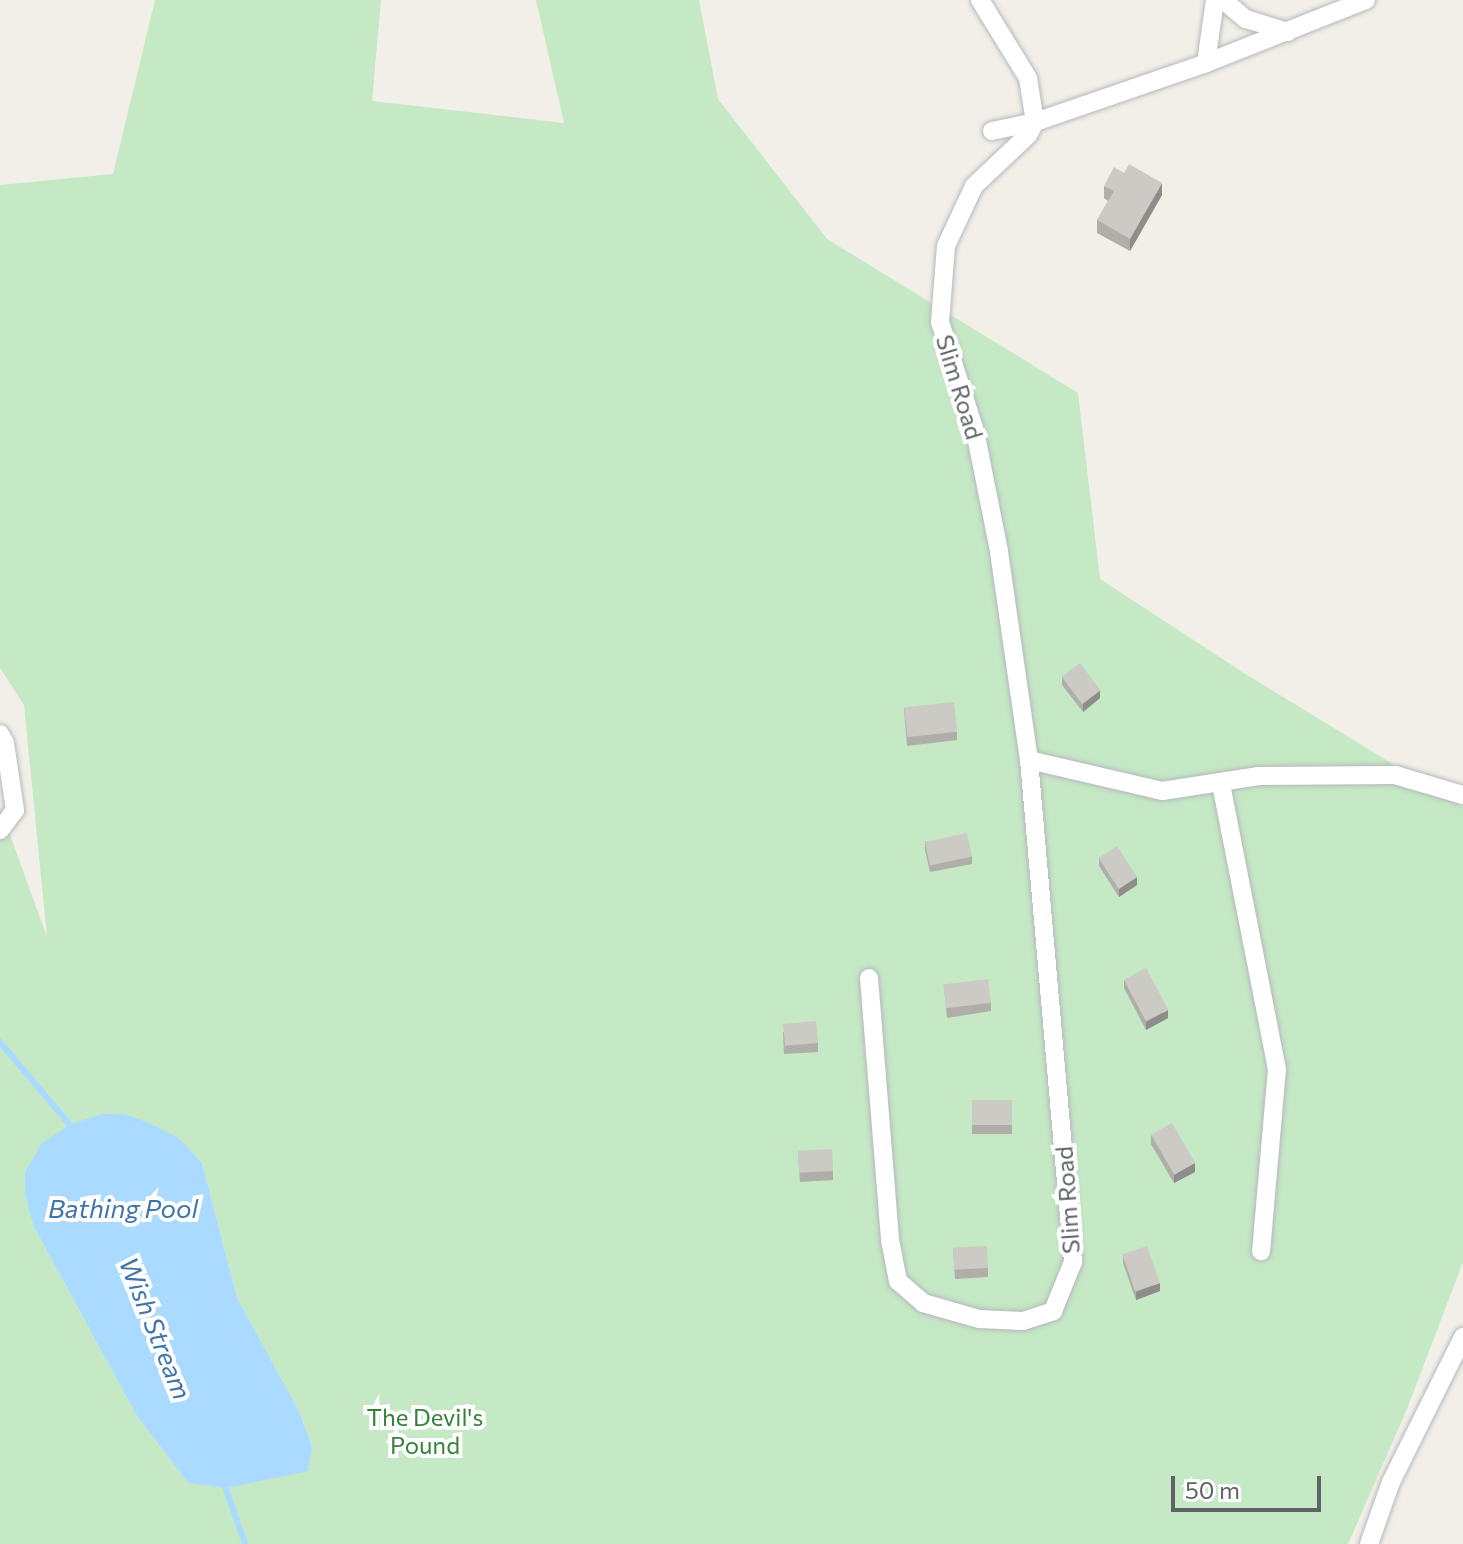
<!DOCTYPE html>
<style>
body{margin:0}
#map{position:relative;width:1463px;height:1544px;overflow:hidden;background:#f1efe8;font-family:Commissioner,sans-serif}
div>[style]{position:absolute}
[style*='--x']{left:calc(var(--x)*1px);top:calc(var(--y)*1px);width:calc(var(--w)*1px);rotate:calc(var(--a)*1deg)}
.green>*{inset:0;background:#c5e8c5}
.water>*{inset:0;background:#aadaff}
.stream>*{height:6px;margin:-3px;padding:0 3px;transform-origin:3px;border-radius:3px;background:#aadaff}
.roads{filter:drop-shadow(0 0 2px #b5b8bc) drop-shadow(0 0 2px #b5b8bc)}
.street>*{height:18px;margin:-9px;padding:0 9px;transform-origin:9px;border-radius:9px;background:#fff}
.wall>*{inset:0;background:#afaea9;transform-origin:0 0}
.shaded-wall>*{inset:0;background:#8f8d8a}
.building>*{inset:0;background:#cccac5;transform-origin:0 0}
span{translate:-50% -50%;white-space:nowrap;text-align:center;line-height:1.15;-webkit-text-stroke:8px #fff;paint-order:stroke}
.street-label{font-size:24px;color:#5f6368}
.park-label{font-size:24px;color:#348238}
.water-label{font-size:26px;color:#4174aa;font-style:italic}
.scale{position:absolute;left:1171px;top:1476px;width:150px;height:36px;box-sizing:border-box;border:4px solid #5f6368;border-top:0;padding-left:10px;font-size:24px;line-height:28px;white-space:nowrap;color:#5f6368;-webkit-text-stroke:6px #fff;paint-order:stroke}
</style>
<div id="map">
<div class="green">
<div style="clip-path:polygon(evenodd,155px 0,381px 0,372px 101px,564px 123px,536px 0,699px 0,718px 99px,827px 239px,1078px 393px,1100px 579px,1244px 673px,1463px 807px,1463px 1262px,1407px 1409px,1348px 1544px,0 1544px,0 807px,47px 937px,24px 705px,0 668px,0 185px,113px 174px,155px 0,125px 1114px,179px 1138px,202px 1163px,237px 1298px,300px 1413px,312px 1447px,188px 1483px,137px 1416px,34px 1227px,125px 1114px)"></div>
</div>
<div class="water">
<div style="clip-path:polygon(103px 1114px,125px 1114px,149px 1123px,179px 1138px,202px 1163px,237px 1298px,300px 1413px,312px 1447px,308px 1471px,226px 1488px,188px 1483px,137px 1416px,34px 1227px,25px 1195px,25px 1173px,41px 1144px,71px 1124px)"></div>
</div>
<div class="stream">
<div style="--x:0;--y:1042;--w:115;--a:49.9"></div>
<div style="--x:224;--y:1483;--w:65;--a:71"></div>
</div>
<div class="roads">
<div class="street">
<div style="--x:980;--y:0;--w:92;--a:58.4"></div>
<div style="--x:1028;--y:78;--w:45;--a:81"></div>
<div style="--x:1223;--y:0;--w:30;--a:40"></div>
<div style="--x:1246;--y:19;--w:44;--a:17.2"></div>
<div style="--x:1206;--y:63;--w:64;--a:-81.9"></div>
<div style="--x:992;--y:131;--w:44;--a:-11.8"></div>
<div style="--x:1035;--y:122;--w:181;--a:-19"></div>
<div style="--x:1206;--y:63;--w:172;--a:-21.5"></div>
<div style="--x:0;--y:734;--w:10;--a:61"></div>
<div style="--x:5;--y:743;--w:68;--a:81.5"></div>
<div style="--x:15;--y:810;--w:25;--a:127"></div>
<div style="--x:1029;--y:760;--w:137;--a:13.1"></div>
<div style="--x:1162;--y:791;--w:98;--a:-8.8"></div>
<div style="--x:1259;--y:776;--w:136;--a:-0.4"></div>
<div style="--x:1395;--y:775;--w:71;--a:16.4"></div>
<div style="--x:1221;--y:784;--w:290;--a:78.9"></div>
<div style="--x:1277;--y:1069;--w:183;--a:95"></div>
<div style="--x:869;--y:978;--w:263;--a:85.4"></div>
<div style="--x:890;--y:1240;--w:42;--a:79"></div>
<div style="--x:898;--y:1281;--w:33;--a:41"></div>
<div style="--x:923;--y:1303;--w:58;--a:15.9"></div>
<div style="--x:979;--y:1319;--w:44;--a:2.6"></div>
<div style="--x:1023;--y:1321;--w:32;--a:-18"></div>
<div style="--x:1053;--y:1311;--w:53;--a:-67.8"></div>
<div style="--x:1073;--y:1262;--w:504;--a:-95.01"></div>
<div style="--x:1029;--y:760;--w:211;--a:-98.2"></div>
<div style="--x:999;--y:551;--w:122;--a:-101.3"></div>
<div style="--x:975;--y:431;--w:114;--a:-107.8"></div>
<div style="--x:940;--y:322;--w:76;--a:-85.5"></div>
<div style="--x:946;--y:246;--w:66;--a:-65"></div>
<div style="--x:974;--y:186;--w:74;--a:-43.4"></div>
<div style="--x:1028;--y:135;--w:15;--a:-62"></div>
<div style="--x:1369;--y:1544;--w:66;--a:-70.5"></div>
<div style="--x:1391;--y:1482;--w:162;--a:-63.6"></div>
</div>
</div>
<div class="wall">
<div style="clip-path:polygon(1104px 186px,1162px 195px,1130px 251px,1097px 233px,1097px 220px,1108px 201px,1104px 198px)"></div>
<div style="clip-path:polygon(1062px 677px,1100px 698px,1083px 712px,1062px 685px)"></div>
<div style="clip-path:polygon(904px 708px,957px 732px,957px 740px,907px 746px)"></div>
<div style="clip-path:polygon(925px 841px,972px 856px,972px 864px,930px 872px,925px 850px)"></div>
<div style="clip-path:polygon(1099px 858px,1137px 885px,1119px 897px,1099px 866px)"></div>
<div style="clip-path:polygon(1124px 980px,1168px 1018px,1146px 1030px,1124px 988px)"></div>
<div style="clip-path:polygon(944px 986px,991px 1003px,991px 1011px,947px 1018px)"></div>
<div style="clip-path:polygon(783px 1032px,818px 1043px,818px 1052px,784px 1054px)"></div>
<div style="left:972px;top:1100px;width:40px;height:34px"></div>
<div style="clip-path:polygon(1151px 1135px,1195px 1172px,1174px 1183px,1151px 1144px)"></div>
<div style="clip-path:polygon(798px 1152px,833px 1171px,833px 1180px,800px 1182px)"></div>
<div style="clip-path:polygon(953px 1249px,988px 1268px,988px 1277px,955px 1279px)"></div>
<div style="clip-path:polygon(1123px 1255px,1160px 1291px,1136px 1300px,1123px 1263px)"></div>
</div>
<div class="shaded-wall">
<div style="clip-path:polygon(1162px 183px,1162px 195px,1130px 251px,1130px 239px)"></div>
<div style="clip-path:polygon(1100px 690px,1100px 698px,1083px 712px,1083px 704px)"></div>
<div style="clip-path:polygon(1137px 877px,1137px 885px,1119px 897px,1119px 889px)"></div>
<div style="clip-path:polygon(1168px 1010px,1168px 1018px,1146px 1030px,1146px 1022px)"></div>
<div style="clip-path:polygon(1195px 1163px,1195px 1172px,1174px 1183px,1174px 1175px)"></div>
<div style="clip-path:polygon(1160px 1283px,1160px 1291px,1136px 1300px,1136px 1292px)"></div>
</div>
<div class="building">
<div style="clip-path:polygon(1129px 164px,1162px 183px,1130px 239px,1097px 220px,1114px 191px,1104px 186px,1114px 167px,1124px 173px)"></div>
<div style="left:1080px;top:663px;width:34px;height:23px;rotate:53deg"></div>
<div style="left:954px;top:702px;width:30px;height:50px;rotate:84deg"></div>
<div style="left:967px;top:833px;width:24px;height:43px;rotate:78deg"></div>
<div style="left:1117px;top:846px;width:37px;height:22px;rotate:57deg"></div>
<div style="left:1146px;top:968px;width:47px;height:25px;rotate:62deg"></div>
<div style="left:988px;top:979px;width:24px;height:45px;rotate:83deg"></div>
<div style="left:816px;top:1021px;width:22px;height:33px;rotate:85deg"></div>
<div style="left:972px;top:1100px;width:40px;height:25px"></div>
<div style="left:1172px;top:1123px;width:46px;height:24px;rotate:60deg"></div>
<div style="left:832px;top:1149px;width:22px;height:34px;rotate:87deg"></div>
<div style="left:987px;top:1246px;width:22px;height:34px;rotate:87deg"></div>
<div style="left:1147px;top:1246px;width:39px;height:26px;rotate:71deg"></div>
</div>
<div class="street-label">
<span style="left:960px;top:387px;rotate:73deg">Slim Road</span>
<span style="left:1067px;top:1200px;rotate:-94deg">Slim Road</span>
</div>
<div class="park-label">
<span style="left:425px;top:1431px">The Devil's<br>Pound</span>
</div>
<div class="water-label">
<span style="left:123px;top:1208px">Bathing Pool</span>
<span style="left:156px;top:1328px;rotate:68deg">Wish Stream</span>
</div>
<div class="scale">50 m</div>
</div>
